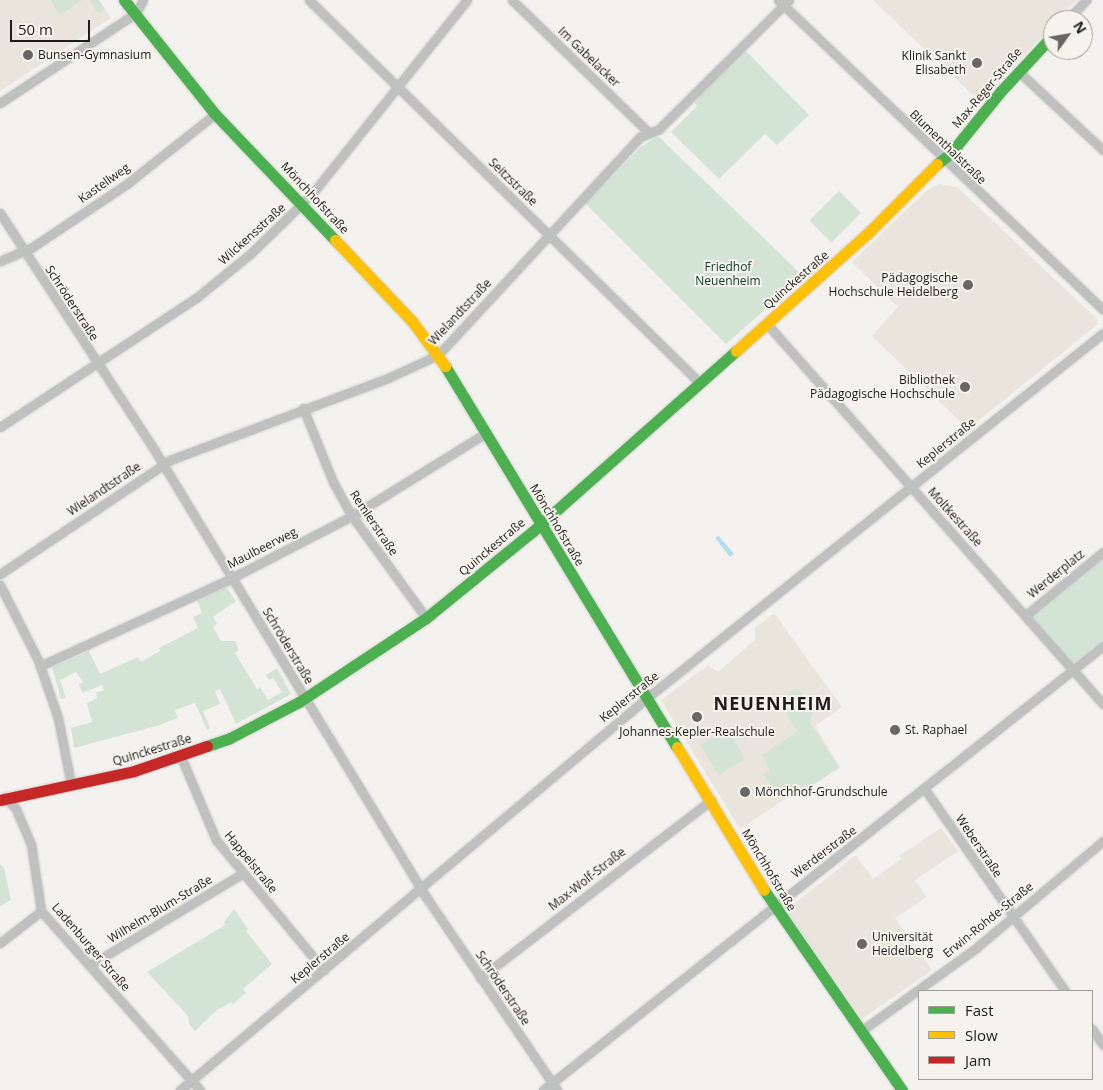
<!DOCTYPE html>
<meta charset="utf-8">
<style>
body{margin:0}
#map{position:relative;width:1103px;height:1090px;overflow:hidden;background:#f4f2ef;font-family:"Open Sans",sans-serif}
div>[style]{position:absolute}
[style*='--x']{left:calc(var(--x)*1px);top:calc(var(--y)*1px);width:calc(var(--w)*1px);rotate:calc(var(--a)*1deg)}
.built>*{inset:0;background:#e9e5dc}
.green>*{inset:0;background:#d3e4d5;transform-origin:0 0}
.water>*{inset:0;background:#b6ddee}
.roads{filter:drop-shadow(0 0 1px #d1d0ce) drop-shadow(0 0 1px #d1d0ce)}
.street>*{height:9px;margin:-4.5px;padding:0 4.5px;transform-origin:4.5px;border-radius:4.5px;background:#bfc1c0}
.fast>*{height:11px;margin:-5.5px;padding:0 5.5px;transform-origin:5.5px;border-radius:5.5px;background:#4caf50}
.slow>*{height:11px;margin:-5.5px;padding:0 5.5px;transform-origin:5.5px;border-radius:5.5px;background:#ffc107}
.jam>*{height:11px;margin:-5.5px;padding:0 5.5px;transform-origin:5.5px;border-radius:5.5px;background:#c62828}
.dots>*{width:14px;height:14px;translate:-50% -50%;box-sizing:border-box;border:2px solid #f6f3ed;border-radius:50%}
span{translate:-50% -50%;white-space:nowrap;text-align:center;line-height:1.15;-webkit-text-stroke:4px #f6f3ed;paint-order:stroke}
.poi-label{font-size:12px;color:#1d1c19}
.left{translate:0 -50%;text-align:left}
.right{translate:-100% -50%;text-align:right}
.street-label{font-size:12px;color:#1d1c19}
.park-label{font-size:12px;color:#0d4121}
.district-label{font-size:18px;color:#1d1c19;font-weight:700;letter-spacing:1px}
.legend{position:absolute;left:918px;top:990px;width:175px;height:90px;box-sizing:border-box;background:#f6f3ed;border:1px solid #9f9d98;margin:0;padding:6px 9px;list-style:none;font-size:15px;color:#1d1c19}
.legend li{display:flex;align-items:center;gap:10px;height:25px}
.legend b{width:25px;border:1px solid #9f9d98}
.north{position:absolute;left:1043px;top:10px;width:50px;height:50px;box-sizing:border-box;background:#f6f3ed;border:1px solid #9f9d98;border-radius:50%;rotate:58deg;font-size:14px;font-weight:700;line-height:20px;text-align:center;color:#1d1c19}
.north::after{content:'';display:block;margin:auto;width:18px;height:22px;background:#686764;clip-path:polygon(50% 0,100% 100%,50% 72%,0 100%)}
.scale{position:absolute;left:10px;top:20px;width:80px;height:22px;box-sizing:border-box;border:2px solid #1d1c19;border-top:0;padding-left:6px;font-size:15px;line-height:18px;white-space:nowrap;color:#1d1c19;-webkit-text-stroke:4px #f6f3ed;paint-order:stroke}
</style>
<div id="map">
<div class="built">
<div style="clip-path:polygon(0 0,99px 0,111px 18px,0 91px)"></div>
<div style="clip-path:polygon(873px 0,1077px 0,1057px 20px,1053px 20px,1053px 25px,979px 101px)"></div>
<div style="clip-path:polygon(938px 184px,957px 187px,1097px 319px,1098px 324px,968px 429px,872px 336px,898px 307px,852px 262px,925px 192px)"></div>
<div style="clip-path:polygon(774px 613px,842px 707px,815px 726px,840px 767px,804px 791px,801px 788px,740px 829px,661px 700px,708px 665px,718px 672px,755px 640px,755px 628px)"></div>
<div style="clip-path:polygon(941px 828px,958px 851px,915px 880px,927px 897px,895px 918px,932px 970px,862px 1019px,786px 910px,856px 855px,873px 879px,901px 859px,899px 856px)"></div>
</div>
<div class="green">
<div style="clip-path:polygon(50px 0,82px 0,60px 15px)"></div>
<div style="clip-path:polygon(89px 0,99px 0,105px 9px,98px 13px)"></div>
<div style="clip-path:polygon(745px 50px,809px 115px,777px 145px,765px 134px,719px 179px,671px 132px,697px 106px,694px 102px)"></div>
<div style="clip-path:polygon(658px 136px,803px 276px,726px 344px,585px 203px,641px 147px)"></div>
<div style="left:839px;top:191px;width:31px;height:42px;rotate:45deg"></div>
<div style="clip-path:polygon(1103px 556px,1103px 641px,1072px 664px,1031px 616px)"></div>
<div style="clip-path:polygon(226px 587px,236px 601px,213px 617px,217px 624px,213px 627px,221px 641px,235px 641px,239px 650px,235px 653px,257px 689px,260px 687px,268px 700px,282px 692px,273px 678px,269px 680px,266px 675px,277px 668px,291px 694px,236px 724px,220px 689px,215px 691px,220px 704px,203px 711px,210px 728px,207px 730px,195px 703px,175px 710px,178px 718px,160px 725px,74px 748px,71px 728px,92px 722px,87px 703px,97px 698px,96px 693px,104px 690px,102px 685px,82px 693px,79px 684px,83px 682px,76px 672px,60px 680px,66px 698px,61px 699px,52px 667px,89px 651px,100px 674px,138px 657px,141px 662px,160px 651px,159px 648px,198px 628px,193px 617px,202px 613px,197px 600px)"></div>
<div style="clip-path:polygon(797px 687px,813px 712px,810px 722px,839px 768px,806px 789px,800px 784px,778px 797px,763px 774px,770px 770px,762px 755px,798px 731px,778px 701px)"></div>
<div style="left:727px;top:729px;width:35px;height:31px;rotate:59deg"></div>
<div style="clip-path:polygon(0 864px,4px 868px,11px 900px,0 906px)"></div>
<div style="clip-path:polygon(234px 909px,248px 929px,246px 931px,272px 964px,243px 989px,246px 993px,233px 1004px,231px 1002px,217px 1010px,195px 1031px,189px 1024px,188px 1016px,147px 972px,225px 925px,224px 922px)"></div>
</div>
<div class="water">
<div style="clip-path:polygon(719px 536px,734px 554px,730px 557px,715px 538px)"></div>
</div>
<div class="roads">
<div class="street">
<div style="--x:309;--y:0;--w:547;--a:44.41"></div>
<div style="--x:512;--y:0;--w:190;--a:44.1"></div>
<div style="--x:778;--y:0;--w:449;--a:43.6"></div>
<div style="--x:1067;--y:20;--w:28;--a:-46"></div>
<div style="--x:1018;--y:71;--w:116;--a:42.9"></div>
<div style="--x:0;--y:103;--w:163;--a:-33.5"></div>
<div style="--x:136;--y:13;--w:15;--a:-62"></div>
<div style="--x:0;--y:213;--w:284;--a:56.9"></div>
<div style="--x:155;--y:451;--w:522;--a:58.72"></div>
<div style="--x:426;--y:897;--w:233;--a:55.8"></div>
<div style="--x:0;--y:261;--w:34;--a:-23"></div>
<div style="--x:31;--y:248;--w:117;--a:-33.8"></div>
<div style="--x:128;--y:183;--w:111;--a:-38.4"></div>
<div style="--x:767;--y:324;--w:507;--a:48.52"></div>
<div style="--x:303;--y:408;--w:80;--a:67.9"></div>
<div style="--x:333;--y:482;--w:39;--a:61"></div>
<div style="--x:352;--y:516;--w:126;--a:54"></div>
<div style="--x:0;--y:427;--w:235;--a:-33.4"></div>
<div style="--x:196;--y:298;--w:68;--a:-39.1"></div>
<div style="--x:249;--y:255;--w:88;--a:-44.1"></div>
<div style="--x:312;--y:194;--w:248;--a:-51.4"></div>
<div style="--x:0;--y:574;--w:205;--a:-33.8"></div>
<div style="--x:170;--y:460;--w:233;--a:-20.6"></div>
<div style="--x:388;--y:378;--w:55;--a:-24.7"></div>
<div style="--x:438;--y:355;--w:297;--a:-47.2"></div>
<div style="--x:640;--y:137;--w:21;--a:-23"></div>
<div style="--x:659;--y:129;--w:183;--a:-44.8"></div>
<div style="--x:0;--y:585;--w:84;--a:63.1"></div>
<div style="--x:38;--y:660;--w:61;--a:71"></div>
<div style="--x:58;--y:718;--w:67;--a:78.9"></div>
<div style="--x:1026;--y:615;--w:99;--a:-39.3"></div>
<div style="--x:40;--y:666;--w:205;--a:-24.6"></div>
<div style="--x:226;--y:581;--w:142;--a:-27.3"></div>
<div style="--x:352;--y:516;--w:158;--a:-31.8"></div>
<div style="--x:181;--y:757;--w:90;--a:67.1"></div>
<div style="--x:216;--y:840;--w:169;--a:50.3"></div>
<div style="--x:924;--y:788;--w:247;--a:55.2"></div>
<div style="--x:5;--y:797;--w:16;--a:47"></div>
<div style="--x:16;--y:809;--w:38;--a:67"></div>
<div style="--x:31;--y:844;--w:68;--a:81.5"></div>
<div style="--x:41;--y:911;--w:239;--a:48.4"></div>
<div style="--x:0;--y:943;--w:52;--a:-38"></div>
<div style="--x:90;--y:965;--w:179;--a:-31"></div>
<div style="--x:480;--y:978;--w:292;--a:-37.6"></div>
<div style="--x:1092;--y:1029;--w:19;--a:55"></div>
<div style="--x:861;--y:1031;--w:142;--a:-35.8"></div>
<div style="--x:976;--y:948;--w:166;--a:-40.1"></div>
<div style="--x:180;--y:1090;--w:618;--a:-40.01"></div>
<div style="--x:653;--y:693;--w:576;--a:-38.66"></div>
<div style="--x:543;--y:1090;--w:715;--a:-38.41"></div>
</div>
<div class="fast">
<div style="--x:124;--y:0;--w:146;--a:51.4"></div>
<div style="--x:215;--y:114;--w:174;--a:46.4"></div>
<div style="--x:937;--y:164;--w:16;--a:-38"></div>
<div style="--x:950;--y:154;--w:81;--a:-51"></div>
<div style="--x:1001;--y:91;--w:76;--a:-47.1"></div>
<div style="--x:445;--y:366;--w:446;--a:58.7"></div>
<div style="--x:207;--y:746;--w:24;--a:-19"></div>
<div style="--x:230;--y:738;--w:78;--a:-27.6"></div>
<div style="--x:299;--y:702;--w:152;--a:-33.5"></div>
<div style="--x:426;--y:618;--w:136;--a:-39.1"></div>
<div style="--x:532;--y:532;--w:273;--a:-41.6"></div>
<div style="--x:764;--y:890;--w:243;--a:55.4"></div>
</div>
<div class="slow">
<div style="--x:335;--y:240;--w:112;--a:46.5"></div>
<div style="--x:412;--y:321;--w:56;--a:53.7"></div>
<div style="--x:736;--y:351;--w:176;--a:-41.8"></div>
<div style="--x:867;--y:234;--w:99;--a:-45"></div>
<div style="--x:677;--y:747;--w:167;--a:58.7"></div>
</div>
<div class="jam">
<div style="--x:0;--y:800;--w:137;--a:-12.2"></div>
<div style="--x:134;--y:771;--w:77;--a:-18.9"></div>
</div>
</div>
<div class="dots">
<div style="left:28px;top:55px;background:#686764"></div>
<div style="left:977px;top:63px;background:#686764"></div>
<div style="left:968px;top:285px;background:#686764"></div>
<div style="left:965px;top:387px;background:#686764"></div>
<div style="left:697px;top:717px;background:#686764"></div>
<div style="left:895px;top:730px;background:#686764"></div>
<div style="left:745px;top:792px;background:#686764"></div>
<div style="left:862px;top:944px;background:#686764"></div>
</div>
<div class="poi-label">
<span class="left" style="left:38px;top:55px">Bunsen-Gymnasium</span>
<span class="right" style="left:966px;top:63px">Klinik Sankt<br>Elisabeth</span>
<span class="right" style="left:958px;top:285px">Pädagogische<br>Hochschule Heidelberg</span>
<span class="right" style="left:955px;top:387px">Bibliothek<br>Pädagogische Hochschule</span>
<span class="left" style="left:905px;top:730px">St. Raphael</span>
<span style="left:697px;top:732px">Johannes-Kepler-Realschule</span>
<span class="left" style="left:755px;top:792px">Mönchhof-Grundschule</span>
<span class="left" style="left:872px;top:944px">Universität<br>Heidelberg</span>
</div>
<div class="street-label">
<span style="left:589px;top:57px;rotate:44deg">Im Gabelacker</span>
<span style="left:987px;top:88px;rotate:-50deg">Max-Reger-Straße</span>
<span style="left:948px;top:147px;rotate:44deg">Blumenthalstraße</span>
<span style="left:513px;top:182px;rotate:44deg">Seitzstraße</span>
<span style="left:104px;top:183px;rotate:-35deg">Kastellweg</span>
<span style="left:315px;top:198px;rotate:47deg">Mönchhofstraße</span>
<span style="left:252px;top:234px;rotate:-42deg">Wilckensstraße</span>
<span style="left:796px;top:280px;rotate:-41deg">Quinckestraße</span>
<span style="left:72px;top:303px;rotate:57deg">Schröderstraße</span>
<span style="left:460px;top:312px;rotate:-47deg">Wielandtstraße</span>
<span style="left:946px;top:443px;rotate:-39deg">Keplerstraße</span>
<span style="left:104px;top:489px;rotate:-34deg">Wielandtstraße</span>
<span style="left:955px;top:517px;rotate:48deg">Moltkestraße</span>
<span style="left:374px;top:523px;rotate:56deg">Remlerstraße</span>
<span style="left:557px;top:525px;rotate:59deg">Mönchhofstraße</span>
<span style="left:492px;top:547px;rotate:-40deg">Quinckestraße</span>
<span style="left:262px;top:548px;rotate:-27deg">Maulbeerweg</span>
<span style="left:1056px;top:574px;rotate:-39deg">Werderplatz</span>
<span style="left:288px;top:646px;rotate:59deg">Schröderstraße</span>
<span style="left:629px;top:697px;rotate:-39deg">Keplerstraße</span>
<span style="left:152px;top:750px;rotate:-17deg">Quinckestraße</span>
<span style="left:979px;top:846px;rotate:56deg">Weberstraße</span>
<span style="left:824px;top:852px;rotate:-37deg">Werderstraße</span>
<span style="left:251px;top:862px;rotate:51deg">Happelstraße</span>
<span style="left:769px;top:870px;rotate:59deg">Mönchhofstraße</span>
<span style="left:587px;top:879px;rotate:-38deg">Max-Wolf-Straße</span>
<span style="left:160px;top:909px;rotate:-31deg">Wilhelm-Blum-Straße</span>
<span style="left:988px;top:920px;rotate:-39deg">Erwin-Rohde-Straße</span>
<span style="left:91px;top:947px;rotate:49deg">Ladenburger Straße</span>
<span style="left:320px;top:958px;rotate:-40deg">Keplerstraße</span>
<span style="left:503px;top:988px;rotate:56deg">Schröderstraße</span>
</div>
<div class="park-label">
<span style="left:728px;top:274px">Friedhof<br>Neuenheim</span>
</div>
<div class="district-label">
<span style="left:773px;top:703px">NEUENHEIM</span>
</div>
<ul class="legend">
<li><b style="height:6px;background:#4caf50"></b>Fast</li>
<li><b style="height:6px;background:#ffc107"></b>Slow</li>
<li><b style="height:6px;background:#c62828"></b>Jam</li>
</ul>
<div class="north">N</div>
<div class="scale">50 m</div>
</div>
